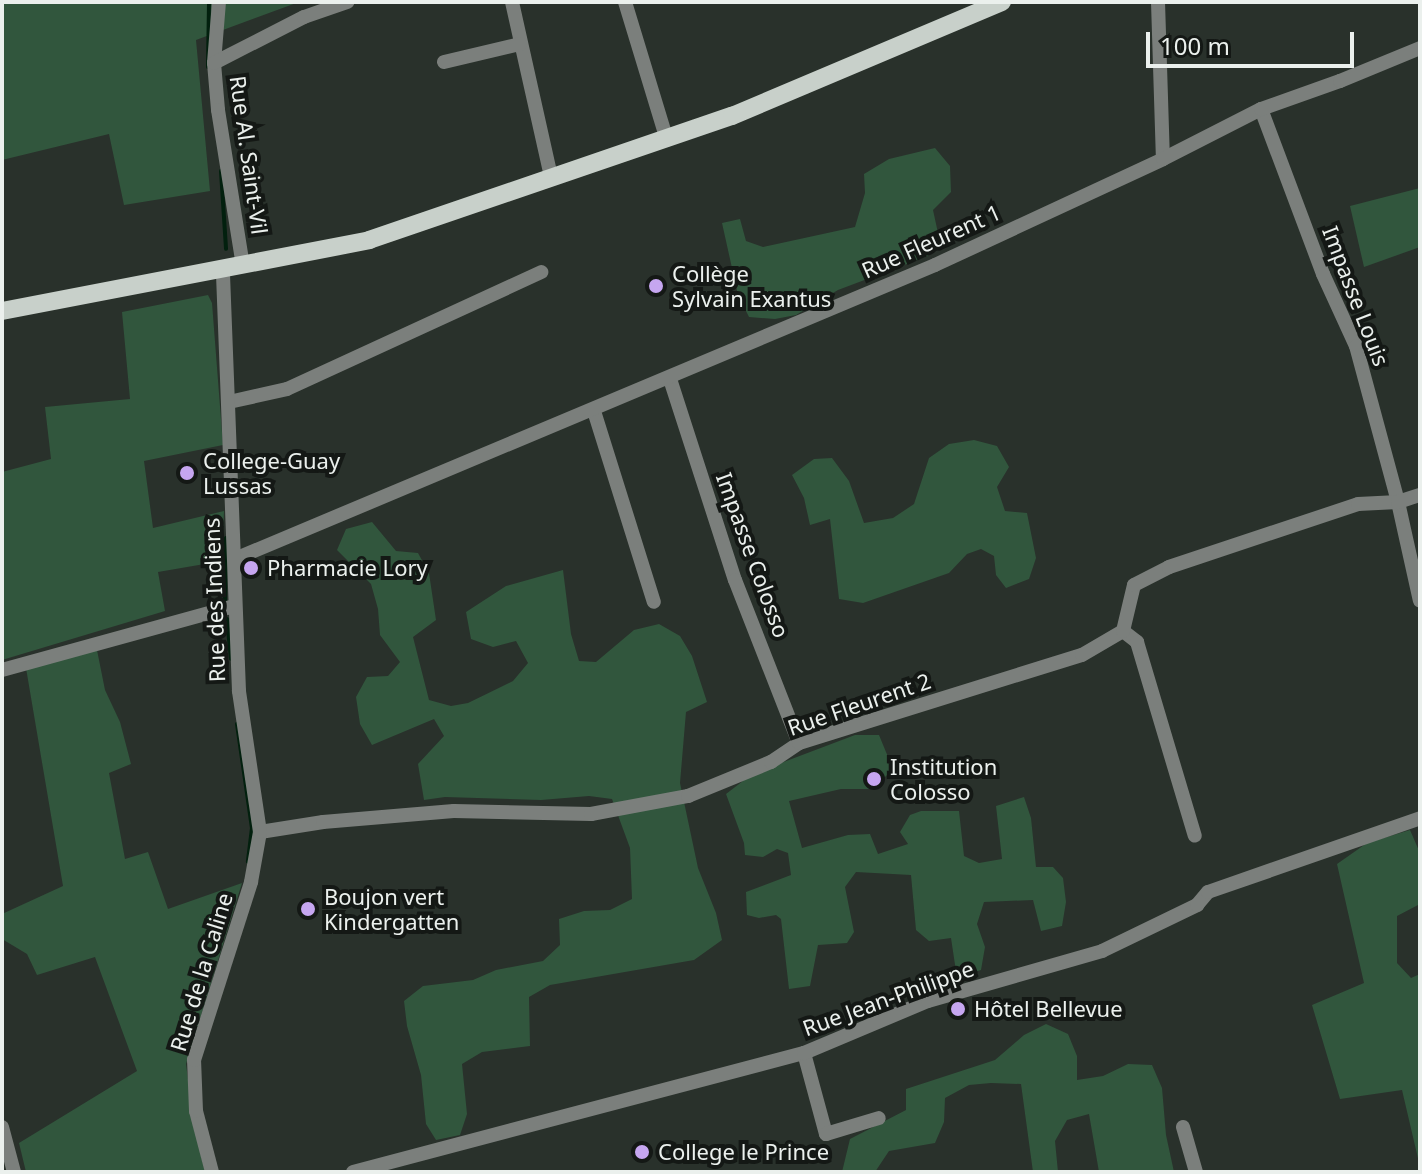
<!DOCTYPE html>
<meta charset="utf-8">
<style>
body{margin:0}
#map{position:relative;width:1422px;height:1174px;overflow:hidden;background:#29312b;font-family:"Noto Sans",sans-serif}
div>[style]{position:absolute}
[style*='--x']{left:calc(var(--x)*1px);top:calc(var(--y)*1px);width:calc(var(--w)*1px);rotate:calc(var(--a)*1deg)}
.green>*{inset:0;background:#31563d}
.stream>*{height:4px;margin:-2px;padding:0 2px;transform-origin:2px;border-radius:2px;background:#02200e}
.minor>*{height:14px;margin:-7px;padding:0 7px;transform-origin:7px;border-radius:7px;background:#7b7f7c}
.major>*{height:18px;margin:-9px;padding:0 9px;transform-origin:9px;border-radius:9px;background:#c8d0ca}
.dots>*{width:22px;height:22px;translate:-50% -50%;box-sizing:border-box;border:4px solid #141815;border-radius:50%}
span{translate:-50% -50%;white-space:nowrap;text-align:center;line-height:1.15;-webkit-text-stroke:8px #141815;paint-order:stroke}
.street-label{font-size:22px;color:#ebf0ed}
.poi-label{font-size:22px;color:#ebf0ed}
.left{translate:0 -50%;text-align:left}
.frame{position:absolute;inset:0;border:4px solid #ebf0ed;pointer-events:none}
.scale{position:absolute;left:1146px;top:32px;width:208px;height:36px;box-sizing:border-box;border:4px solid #ebf0ed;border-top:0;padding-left:10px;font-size:24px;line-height:28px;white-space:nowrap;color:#ebf0ed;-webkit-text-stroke:6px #141815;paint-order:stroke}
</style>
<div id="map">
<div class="green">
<div style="clip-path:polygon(2px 2px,299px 2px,196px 40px,210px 191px,124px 205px,109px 134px,2px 160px)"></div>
<div style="clip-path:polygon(935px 148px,950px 166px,951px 192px,933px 210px,938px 233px,928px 256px,838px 290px,796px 315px,775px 319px,749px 317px,738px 295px,722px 223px,740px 219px,746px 241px,763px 247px,855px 227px,865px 193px,864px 174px,889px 159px)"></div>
<div style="clip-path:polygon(1420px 188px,1420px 247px,1364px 267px,1350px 206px)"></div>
<div style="clip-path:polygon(208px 295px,212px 303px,223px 445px,144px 461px,153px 528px,224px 511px,222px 561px,158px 572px,165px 611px,2px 660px,2px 472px,51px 459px,45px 407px,130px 399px,122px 312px)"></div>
<div style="clip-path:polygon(974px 440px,997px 446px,1009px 467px,997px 487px,1005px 511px,1027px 513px,1036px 558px,1029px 579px,1006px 588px,996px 575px,994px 556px,981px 549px,967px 554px,949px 573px,863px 603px,839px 599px,830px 519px,810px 525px,804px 498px,792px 475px,814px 459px,832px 458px,849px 481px,864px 523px,893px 518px,914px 504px,929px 458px,949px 444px)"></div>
<div style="clip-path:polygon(372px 522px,396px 551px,418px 553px,429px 573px,436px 620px,413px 637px,429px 700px,451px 706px,468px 703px,513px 681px,528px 663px,516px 641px,493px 647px,471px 639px,466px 612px,506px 586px,563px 570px,571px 634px,579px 661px,596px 662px,634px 630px,659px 624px,680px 636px,692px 656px,707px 702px,686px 712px,680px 783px,698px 868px,716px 913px,722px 940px,694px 960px,550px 985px,529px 997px,530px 1046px,482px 1052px,462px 1064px,467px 1114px,460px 1135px,436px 1140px,426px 1124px,421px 1075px,407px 1026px,404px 1001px,423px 986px,473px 980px,496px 970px,543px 961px,560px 945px,559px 919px,584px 911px,610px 910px,632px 899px,630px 848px,612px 799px,589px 796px,541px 800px,445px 797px,424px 800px,418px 764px,444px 736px,434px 719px,372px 745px,360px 724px,356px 697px,367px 677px,388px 676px,400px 662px,380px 635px,378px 609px,371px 584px,337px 550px,346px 529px)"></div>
<div style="clip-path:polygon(97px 650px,105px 690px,120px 722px,131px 764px,109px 773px,125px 859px,148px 852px,168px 909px,242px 883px,186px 1064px,194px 1126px,205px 1172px,26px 1172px,19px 1143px,137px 1071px,95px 957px,37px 975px,27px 954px,2px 939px,2px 914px,63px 886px,26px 668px)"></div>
<div style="clip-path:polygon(855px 735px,879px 735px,893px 769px,873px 789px,841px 789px,789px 801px,802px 848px,848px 835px,870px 834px,878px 854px,908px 844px,900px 832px,910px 815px,921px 811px,959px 811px,964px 856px,979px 863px,1002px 859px,996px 806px,1024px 797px,1031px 818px,1036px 867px,1053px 867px,1063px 878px,1066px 902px,1062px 926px,1041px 931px,1033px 900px,984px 902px,977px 924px,985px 947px,981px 970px,957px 978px,951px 938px,929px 941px,916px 930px,911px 875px,856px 872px,845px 887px,854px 932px,847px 943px,818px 945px,810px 986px,789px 989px,781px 919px,776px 915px,759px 918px,747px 915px,746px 892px,791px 875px,788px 853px,777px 849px,763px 857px,745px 855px,744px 843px,726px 794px,752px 774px)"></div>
<div style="clip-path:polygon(1410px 830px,1420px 853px,1420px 904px,1397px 916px,1397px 963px,1411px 978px,1420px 974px,1420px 1167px,1402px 1090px,1340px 1099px,1312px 1005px,1364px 983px,1337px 864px,1367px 843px)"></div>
<div style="clip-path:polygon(1046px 1024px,1068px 1034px,1077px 1056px,1077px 1080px,1103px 1076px,1128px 1064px,1152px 1065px,1162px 1088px,1166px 1135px,1174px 1172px,1099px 1172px,1089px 1114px,1067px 1120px,1055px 1141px,1058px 1172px,1033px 1172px,1021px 1084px,991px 1083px,969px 1085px,945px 1098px,944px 1122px,935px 1143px,889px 1151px,875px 1172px,842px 1172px,850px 1139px,906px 1110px,906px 1089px,995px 1060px,1024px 1035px)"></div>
</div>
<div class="stream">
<div style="--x:208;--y:67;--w:65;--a:-89.1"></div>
<div style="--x:221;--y:171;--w:78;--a:86.3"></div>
<div style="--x:225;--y:600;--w:62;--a:-89.1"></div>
<div style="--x:227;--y:619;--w:40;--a:84.3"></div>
<div style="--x:237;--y:724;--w:105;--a:81.8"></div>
<div style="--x:252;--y:828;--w:34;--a:97"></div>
</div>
<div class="minor">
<div style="--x:219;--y:2;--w:61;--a:94.7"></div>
<div style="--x:214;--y:63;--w:47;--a:85.1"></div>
<div style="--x:218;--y:110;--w:158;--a:80.9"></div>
<div style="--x:512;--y:2;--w:179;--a:77.4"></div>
<div style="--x:625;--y:2;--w:144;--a:73.1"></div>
<div style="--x:1158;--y:2;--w:157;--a:88.2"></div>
<div style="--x:444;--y:62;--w:78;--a:-13.3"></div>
<div style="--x:214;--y:63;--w:101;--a:-27.1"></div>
<div style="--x:304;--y:17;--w:46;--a:-19.2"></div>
<div style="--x:1261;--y:109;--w:176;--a:69.4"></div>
<div style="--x:1323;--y:274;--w:79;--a:65.4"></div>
<div style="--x:1356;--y:346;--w:162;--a:74.9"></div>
<div style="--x:1398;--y:502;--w:101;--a:77.5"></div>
<div style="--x:670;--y:379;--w:211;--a:72.1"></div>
<div style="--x:735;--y:580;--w:175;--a:68.6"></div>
<div style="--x:229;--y:402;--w:59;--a:-12.6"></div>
<div style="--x:287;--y:389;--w:280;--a:-24.7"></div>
<div style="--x:594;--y:411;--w:200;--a:72.6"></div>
<div style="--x:235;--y:559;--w:759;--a:-22.78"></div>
<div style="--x:935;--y:265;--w:251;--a:-24.9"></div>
<div style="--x:1163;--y:159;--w:110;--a:-27"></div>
<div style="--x:1261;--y:109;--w:84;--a:-19.5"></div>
<div style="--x:1340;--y:81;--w:87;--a:-22.4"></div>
<div style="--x:1123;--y:631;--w:18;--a:38"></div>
<div style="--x:1137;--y:642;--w:202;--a:73.4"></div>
<div style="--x:2;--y:670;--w:241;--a:-15.4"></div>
<div style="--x:260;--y:832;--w:64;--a:-9"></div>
<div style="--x:323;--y:822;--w:131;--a:-4.8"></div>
<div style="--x:454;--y:811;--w:137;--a:1.3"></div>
<div style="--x:591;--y:814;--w:99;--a:-10.5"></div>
<div style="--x:688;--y:796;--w:90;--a:-22.3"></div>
<div style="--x:771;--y:762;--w:34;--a:-34"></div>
<div style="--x:799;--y:743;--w:296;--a:-17.3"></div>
<div style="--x:1082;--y:655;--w:48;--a:-30.3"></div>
<div style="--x:1123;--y:631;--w:47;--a:-76.6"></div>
<div style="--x:1134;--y:585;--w:39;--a:-27"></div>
<div style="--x:1169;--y:567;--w:199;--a:-18.4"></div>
<div style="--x:1358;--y:504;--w:40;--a:-2.9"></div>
<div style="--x:1398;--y:502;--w:23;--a:-18"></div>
<div style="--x:804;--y:1053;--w:84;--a:74.8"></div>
<div style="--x:826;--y:1134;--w:55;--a:-16.8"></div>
<div style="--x:2;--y:1127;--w:47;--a:75.1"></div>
<div style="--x:1183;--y:1127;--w:47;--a:73.9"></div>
<div style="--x:212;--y:1172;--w:63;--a:-104.7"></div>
<div style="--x:196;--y:1111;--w:51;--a:-92.2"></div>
<div style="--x:194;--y:1060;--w:187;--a:-72.2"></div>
<div style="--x:251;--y:882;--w:51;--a:-79.8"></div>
<div style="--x:260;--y:832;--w:143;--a:-98.5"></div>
<div style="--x:239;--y:691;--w:422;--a:-92.2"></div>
<div style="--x:353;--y:1172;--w:466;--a:-14.8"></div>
<div style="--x:804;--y:1053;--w:134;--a:-22.8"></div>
<div style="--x:928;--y:1001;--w:181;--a:-16"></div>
<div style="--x:1102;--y:951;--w:106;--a:-25.8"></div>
<div style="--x:1197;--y:905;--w:17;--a:-50"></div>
<div style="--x:1208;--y:892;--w:225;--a:-19.2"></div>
</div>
<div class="major">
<div style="--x:2;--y:311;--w:374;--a:-10.9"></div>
<div style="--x:369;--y:240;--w:384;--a:-18.9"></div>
<div style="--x:732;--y:116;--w:293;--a:-22.9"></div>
</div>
<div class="dots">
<div style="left:656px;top:286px;background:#c6a6f0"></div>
<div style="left:187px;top:473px;background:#c6a6f0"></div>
<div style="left:251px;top:568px;background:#c6a6f0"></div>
<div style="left:874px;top:779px;background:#c6a6f0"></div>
<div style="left:308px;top:909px;background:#c6a6f0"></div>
<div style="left:958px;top:1009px;background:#c6a6f0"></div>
<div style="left:642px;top:1152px;background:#c6a6f0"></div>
</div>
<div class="street-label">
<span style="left:249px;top:155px;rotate:82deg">Rue Al. Saint-Vil</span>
<span style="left:931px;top:241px;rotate:-24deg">Rue Fleurent 1</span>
<span style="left:1356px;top:296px;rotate:69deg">Impasse Louis</span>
<span style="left:753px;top:555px;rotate:70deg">Impasse Colosso</span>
<span style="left:214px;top:600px;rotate:-92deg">Rue des Indiens</span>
<span style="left:859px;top:704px;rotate:-19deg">Rue Fleurent 2</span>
<span style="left:201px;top:972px;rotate:-73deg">Rue de la Caline</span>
<span style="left:888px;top:998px;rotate:-20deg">Rue Jean-Philippe</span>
</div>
<div class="poi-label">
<span class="left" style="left:672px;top:286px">Collège<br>Sylvain Exantus</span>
<span class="left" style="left:203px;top:473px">College-Guay<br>Lussas</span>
<span class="left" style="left:267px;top:568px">Pharmacie Lory</span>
<span class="left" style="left:890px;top:779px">Institution<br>Colosso</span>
<span class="left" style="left:324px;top:909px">Boujon vert<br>Kindergatten</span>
<span class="left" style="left:974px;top:1009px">Hôtel Bellevue</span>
<span class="left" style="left:658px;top:1152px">College le Prince</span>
</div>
<div class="frame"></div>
<div class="scale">100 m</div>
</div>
